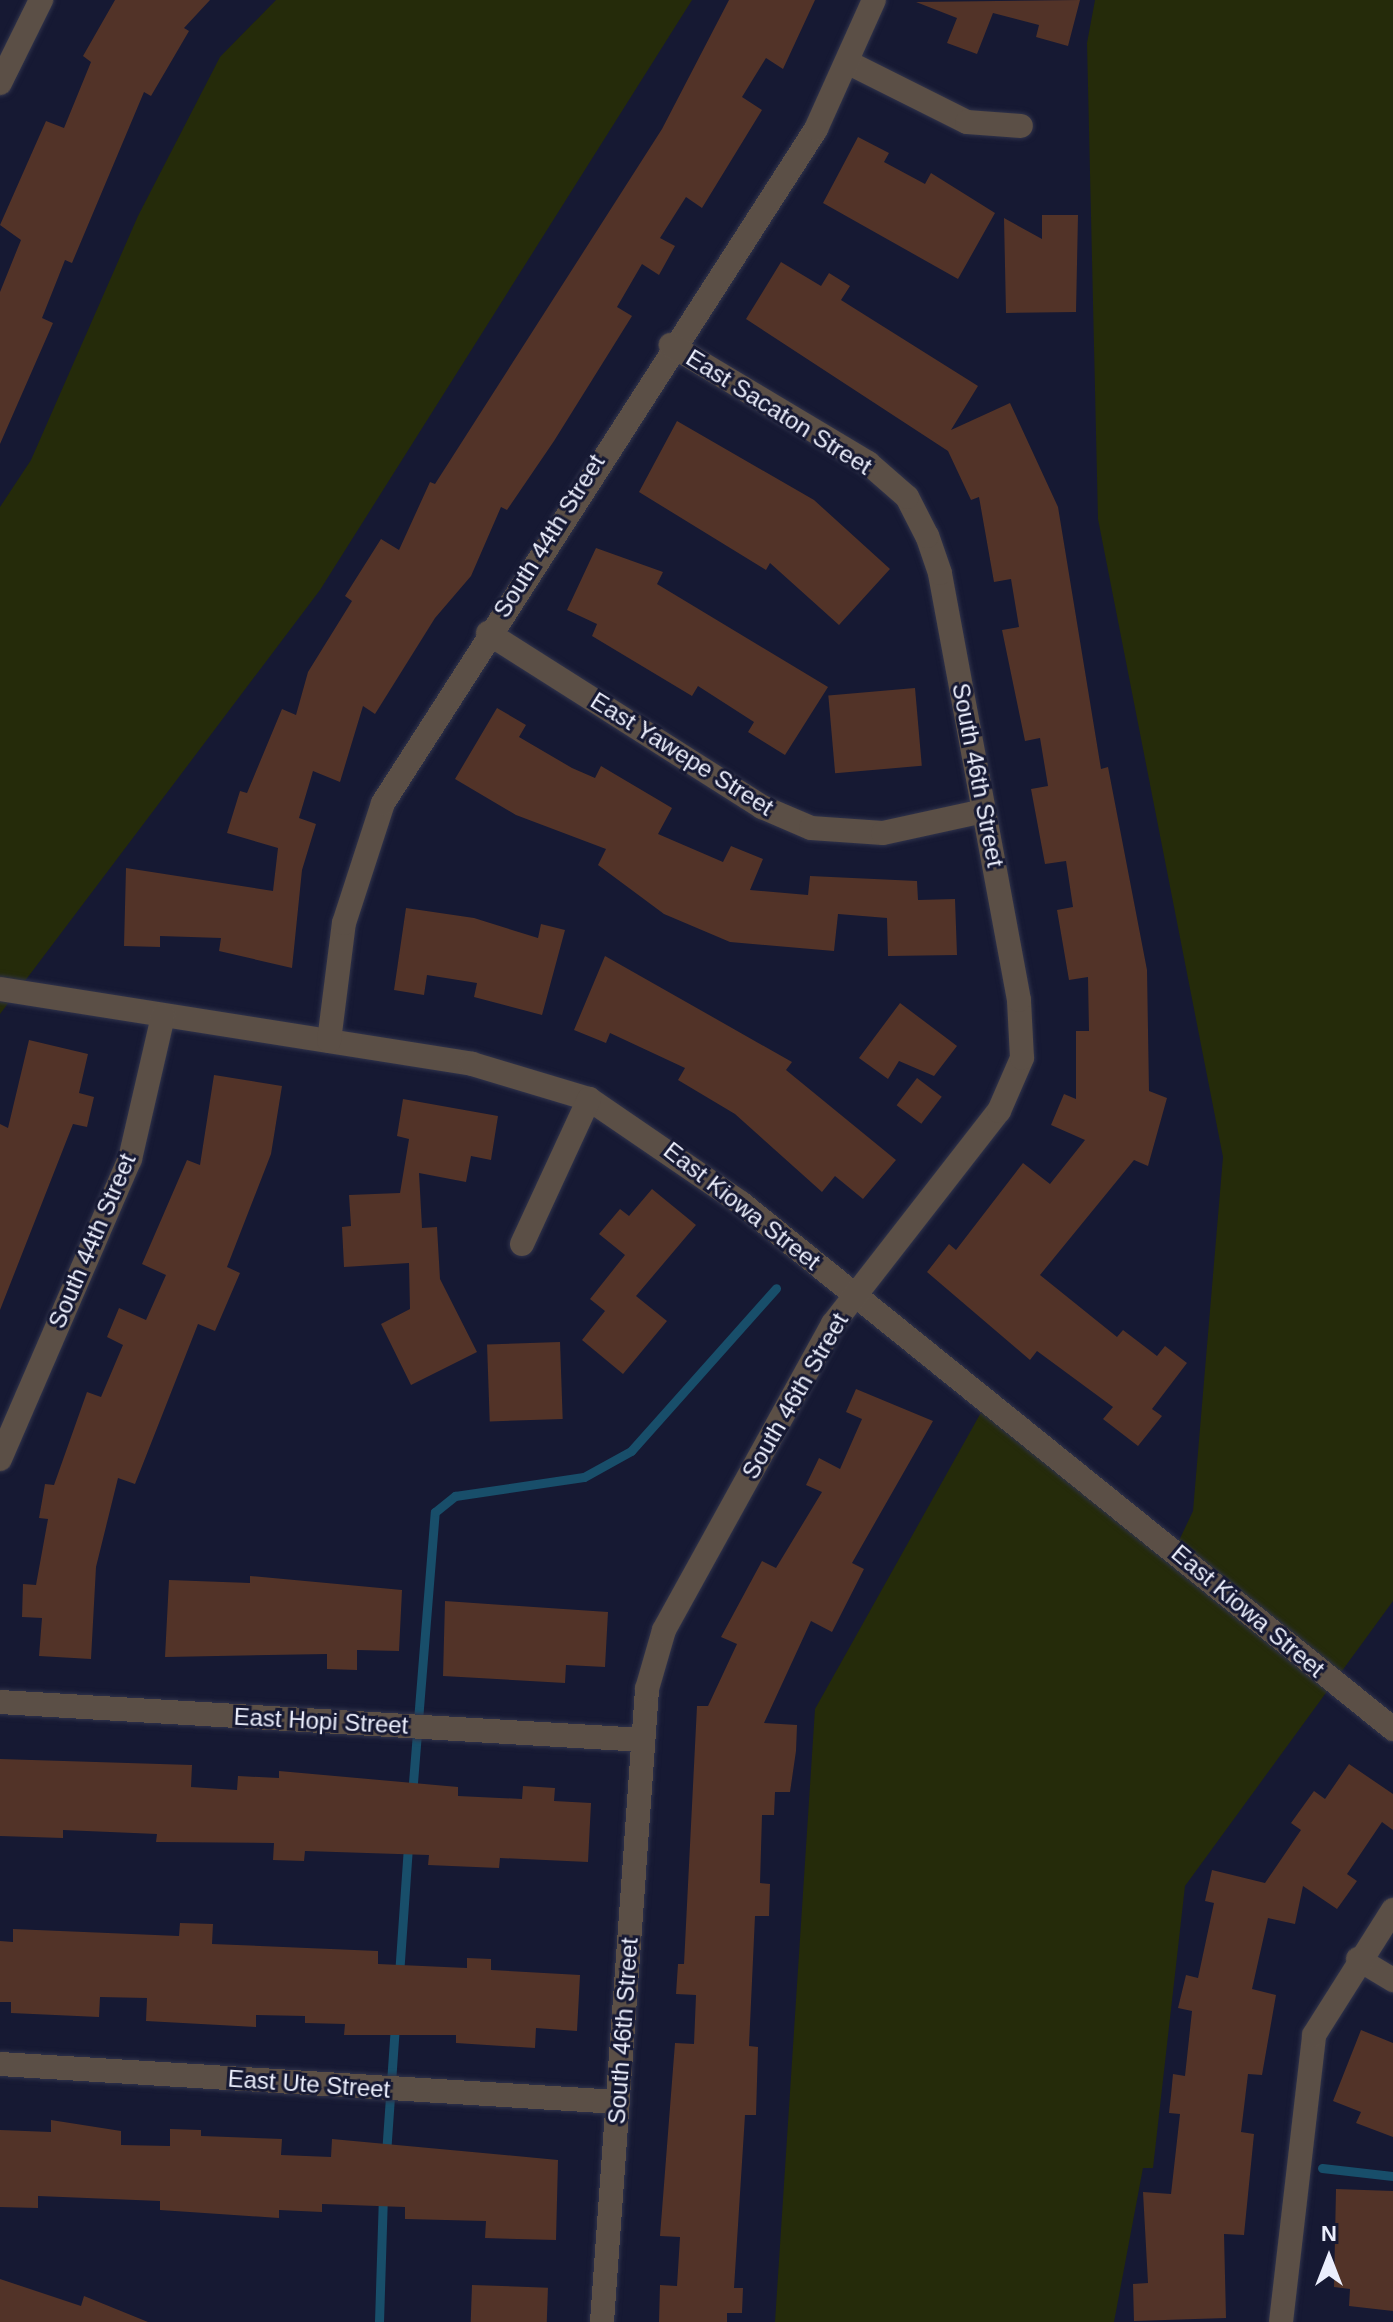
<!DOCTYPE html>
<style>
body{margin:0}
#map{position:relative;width:1393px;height:2322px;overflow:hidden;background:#161933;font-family:Arial,sans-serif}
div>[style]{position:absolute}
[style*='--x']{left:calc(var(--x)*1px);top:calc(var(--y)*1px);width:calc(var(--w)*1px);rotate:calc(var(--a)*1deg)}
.green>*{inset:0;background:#252b0a}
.stream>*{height:9px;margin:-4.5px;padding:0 4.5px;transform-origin:4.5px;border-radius:4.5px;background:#184e6a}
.building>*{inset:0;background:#523328;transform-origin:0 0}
.roads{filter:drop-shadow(0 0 2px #30334b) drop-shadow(0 0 2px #30334b)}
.minor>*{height:24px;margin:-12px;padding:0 12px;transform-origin:12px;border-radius:12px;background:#5b4f46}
span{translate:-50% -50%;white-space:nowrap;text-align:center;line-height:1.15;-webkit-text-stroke:6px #161933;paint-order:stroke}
.street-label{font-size:24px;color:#ebeefc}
.north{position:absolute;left:1289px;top:2218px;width:80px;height:80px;-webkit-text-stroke:6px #161933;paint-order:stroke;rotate:0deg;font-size:22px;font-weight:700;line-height:32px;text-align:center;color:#ebeefc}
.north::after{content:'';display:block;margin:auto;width:28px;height:36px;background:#ebeefc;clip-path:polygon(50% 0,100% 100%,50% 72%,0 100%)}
</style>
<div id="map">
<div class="green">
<div style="clip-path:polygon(276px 0,692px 0,320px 590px,0 1014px,0 507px,31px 460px,138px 216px,220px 57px)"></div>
<div style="clip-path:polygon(1095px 0,1393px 0,1393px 1601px,1185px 1886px,1153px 2168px,1143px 2168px,1114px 2322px,775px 2322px,815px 1709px,988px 1400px,1175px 1549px,1193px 1511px,1223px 1157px,1098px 519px,1087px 43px)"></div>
</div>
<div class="stream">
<div style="--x:412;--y:1795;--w:284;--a:-85.4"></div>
<div style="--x:435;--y:1512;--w:26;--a:-39"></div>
<div style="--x:455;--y:1496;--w:130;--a:-8.4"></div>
<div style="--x:584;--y:1477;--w:54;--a:-29"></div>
<div style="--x:631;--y:1451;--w:218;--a:-48.3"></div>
<div style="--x:399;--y:1975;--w:129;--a:-86"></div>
<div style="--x:386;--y:2154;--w:129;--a:-86"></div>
<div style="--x:1322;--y:2168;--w:71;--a:6.4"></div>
<div style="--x:379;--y:2322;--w:125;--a:-88.2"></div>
</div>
<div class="building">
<div style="clip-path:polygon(115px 0,210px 0,184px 28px,189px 31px,151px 96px,144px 92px,72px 263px,65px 260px,42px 318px,53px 323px,0 444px,0 292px,21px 240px,0 225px,46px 121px,64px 128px,91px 62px,83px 56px)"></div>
<div style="clip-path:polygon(729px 0,815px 0,783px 69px,766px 58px,742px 97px,762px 110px,702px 208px,686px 197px,660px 238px,675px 246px,659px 275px,642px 264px,617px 307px,632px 316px,554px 441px,507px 510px,501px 507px,471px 576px,435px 618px,375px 714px,363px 706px,340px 782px,313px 771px,299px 818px,316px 824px,302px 870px,292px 968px,219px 951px,221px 938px,160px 936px,160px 947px,124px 946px,126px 868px,273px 891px,278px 848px,227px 833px,240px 791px,247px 793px,282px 709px,296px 715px,308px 672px,352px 601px,345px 596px,381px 539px,399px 550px,430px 482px,435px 484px,662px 129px)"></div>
<div style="clip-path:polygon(1080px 0,1068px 46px,1036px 37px,1039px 25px,993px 13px,977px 54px,947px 43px,957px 18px,916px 2px)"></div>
<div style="clip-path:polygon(858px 137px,889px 153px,884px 162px,925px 184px,931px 173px,995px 213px,958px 279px,823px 203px)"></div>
<div style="clip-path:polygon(1042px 215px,1078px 215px,1076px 312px,1006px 313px,1004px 218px,1042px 239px)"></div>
<div style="clip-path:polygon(781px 262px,821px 286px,829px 273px,850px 286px,841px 300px,978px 386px,951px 430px,1010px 403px,1058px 507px,1101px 769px,1108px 767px,1147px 970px,1149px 1091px,1167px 1098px,1148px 1166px,1134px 1160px,1040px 1275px,1117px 1337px,1123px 1330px,1157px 1356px,1165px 1346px,1187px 1363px,1152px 1409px,1162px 1416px,1138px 1446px,1103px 1419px,1113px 1407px,1037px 1351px,1030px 1360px,927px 1272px,949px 1244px,956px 1250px,1023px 1163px,1050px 1184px,1085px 1140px,1051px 1125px,1064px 1094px,1076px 1099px,1076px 1031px,1089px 1031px,1088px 977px,1069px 980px,1057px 910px,1073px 907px,1066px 861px,1045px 864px,1031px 789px,1048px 786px,1040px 738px,1025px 741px,1002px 630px,1019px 627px,1011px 579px,994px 582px,979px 497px,971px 500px,948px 451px,746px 319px)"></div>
<div style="clip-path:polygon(677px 421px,814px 500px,890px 569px,839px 625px,770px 563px,766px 570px,639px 492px)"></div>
<div style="clip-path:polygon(596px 548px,663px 572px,657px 584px,828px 687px,785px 755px,748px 732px,754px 722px,698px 686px,692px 696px,592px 636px,597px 624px,567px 610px)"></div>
<div style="left:915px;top:688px;width:78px;height:87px;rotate:85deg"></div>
<div style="clip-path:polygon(497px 708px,526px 725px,519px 737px,572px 768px,595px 778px,601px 766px,672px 808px,658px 834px,723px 862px,731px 846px,763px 859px,750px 890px,808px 895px,810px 876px,917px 881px,918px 900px,955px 899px,957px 955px,888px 956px,887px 918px,838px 914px,834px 951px,730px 942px,664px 914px,598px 865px,606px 849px,516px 815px,455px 779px)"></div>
<div style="clip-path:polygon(406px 908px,474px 918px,538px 938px,541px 924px,565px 930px,542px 1015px,474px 997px,477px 983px,427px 975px,424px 995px,394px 990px)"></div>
<div style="clip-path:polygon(605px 956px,792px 1062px,786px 1070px,896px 1160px,863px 1199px,835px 1176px,822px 1192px,735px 1114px,678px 1080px,685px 1068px,610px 1033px,606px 1043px,574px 1030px)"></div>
<div style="clip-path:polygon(900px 1003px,957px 1046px,934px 1076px,899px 1061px,888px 1079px,859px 1058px)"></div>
<div style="clip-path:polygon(29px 1040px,88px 1054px,79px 1093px,94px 1097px,87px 1127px,73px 1124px,0 1310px,0 1124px,8px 1128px)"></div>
<div style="clip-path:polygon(214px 1075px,282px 1086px,271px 1154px,227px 1267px,240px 1273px,215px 1331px,198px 1324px,135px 1484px,118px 1478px,96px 1567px,91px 1659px,39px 1656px,42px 1618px,22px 1617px,23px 1584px,36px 1585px,48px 1519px,39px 1518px,45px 1484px,54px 1485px,87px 1392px,101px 1397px,123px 1345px,107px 1337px,119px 1308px,146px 1320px,166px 1275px,142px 1264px,187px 1160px,200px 1165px)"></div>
<div style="left:917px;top:1078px;width:31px;height:34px;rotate:37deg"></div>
<div style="clip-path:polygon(403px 1099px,498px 1116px,491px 1160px,471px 1156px,466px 1182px,419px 1173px,422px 1228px,437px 1227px,440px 1279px,477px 1352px,411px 1385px,381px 1324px,410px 1309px,409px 1263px,344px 1267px,342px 1227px,351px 1226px,349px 1195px,400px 1193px,409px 1139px,397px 1136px)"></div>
<div style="clip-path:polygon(652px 1189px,696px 1225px,636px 1296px,667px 1321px,623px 1374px,582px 1340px,605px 1311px,590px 1299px,625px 1255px,599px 1234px,620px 1209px,629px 1216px)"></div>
<div style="left:560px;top:1342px;width:77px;height:73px;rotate:88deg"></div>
<div style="clip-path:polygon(856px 1389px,933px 1421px,852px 1563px,864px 1569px,832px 1632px,811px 1621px,764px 1723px,797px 1725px,796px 1751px,790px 1792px,775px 1792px,774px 1815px,762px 1815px,760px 1883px,770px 1884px,769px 1916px,755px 1916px,749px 2046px,758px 2047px,756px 2115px,745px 2115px,734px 2288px,743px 2288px,742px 2313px,727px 2313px,727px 2322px,659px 2322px,660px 2285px,677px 2286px,680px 2237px,660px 2236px,675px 2043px,694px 2044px,696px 1995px,676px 1994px,678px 1964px,684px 1964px,697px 1706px,708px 1706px,737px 1644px,721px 1637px,762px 1561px,776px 1568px,822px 1492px,806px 1485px,819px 1458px,840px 1469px,862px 1419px,846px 1412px)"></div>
<div style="clip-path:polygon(250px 1576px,402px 1590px,399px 1651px,357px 1650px,357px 1670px,327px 1669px,327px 1654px,165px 1657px,169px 1580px,250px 1583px)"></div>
<div style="clip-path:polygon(445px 1601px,608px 1612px,605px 1667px,566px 1665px,565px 1683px,443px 1676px)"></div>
<div style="clip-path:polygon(0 1759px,192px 1765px,191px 1787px,237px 1790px,238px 1776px,279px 1778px,279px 1771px,458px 1787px,458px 1796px,522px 1799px,523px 1786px,555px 1788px,554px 1801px,591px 1803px,588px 1862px,500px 1858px,499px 1868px,428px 1865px,429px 1855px,305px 1851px,304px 1861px,273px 1860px,274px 1843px,156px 1842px,157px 1834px,63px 1830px,63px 1838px,0 1836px)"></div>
<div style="clip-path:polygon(1349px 1764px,1393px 1794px,1393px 1830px,1382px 1822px,1347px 1874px,1357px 1881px,1337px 1909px,1303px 1886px,1295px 1924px,1268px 1918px,1252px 1989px,1276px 1995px,1262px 2075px,1248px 2074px,1241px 2132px,1254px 2134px,1244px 2235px,1224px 2234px,1226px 2318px,1134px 2321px,1133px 2284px,1148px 2283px,1143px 2192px,1171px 2194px,1180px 2114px,1169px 2113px,1171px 2095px,1173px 2074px,1185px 2076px,1192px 2011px,1178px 2008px,1186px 1975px,1198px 1978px,1214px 1903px,1205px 1901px,1212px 1870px,1265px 1883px,1301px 1830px,1291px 1823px,1314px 1791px,1325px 1799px)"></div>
<div style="clip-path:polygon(180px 1923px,213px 1924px,212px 1944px,378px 1951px,378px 1964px,467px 1968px,467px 1958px,491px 1959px,491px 1970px,580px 1975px,577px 2031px,536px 2028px,535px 2048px,456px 2043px,456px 2035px,344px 2035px,345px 2024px,305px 2023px,305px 2016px,256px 2015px,256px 2027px,146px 2021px,147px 1998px,100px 1997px,99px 2017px,11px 2013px,11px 2002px,0 2002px,0 1941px,13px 1942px,13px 1929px,179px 1936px)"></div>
<div style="clip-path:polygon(1361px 2030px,1393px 2043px,1393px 2137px,1356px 2123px,1361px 2112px,1333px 2101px)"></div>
<div style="clip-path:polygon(51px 2120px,121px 2131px,121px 2145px,170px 2146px,170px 2129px,201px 2130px,201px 2136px,282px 2139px,281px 2155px,331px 2157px,332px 2139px,558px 2160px,556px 2240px,485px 2238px,486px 2221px,405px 2219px,405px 2207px,322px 2204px,322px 2212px,279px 2210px,279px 2218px,160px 2210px,160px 2201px,38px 2196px,38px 2208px,0 2207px,0 2130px,51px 2132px)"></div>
<div style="clip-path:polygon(1336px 2189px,1393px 2191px,1393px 2311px,1349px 2306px,1350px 2289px,1334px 2287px)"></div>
<div style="clip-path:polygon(0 2279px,81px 2306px,84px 2296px,148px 2322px,0 2322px)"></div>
<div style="left:472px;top:2285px;width:76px;height:37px;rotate:2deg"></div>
</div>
<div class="roads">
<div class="minor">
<div style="--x:847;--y:62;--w:134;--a:26.6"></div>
<div style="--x:967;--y:122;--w:54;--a:4.2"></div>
<div style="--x:0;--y:83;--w:93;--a:-63.7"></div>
<div style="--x:488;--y:633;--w:325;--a:32.4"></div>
<div style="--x:762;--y:807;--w:53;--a:23.2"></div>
<div style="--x:811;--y:828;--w:72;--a:4"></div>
<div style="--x:883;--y:833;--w:103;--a:-12.3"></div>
<div style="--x:0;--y:989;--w:478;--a:9"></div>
<div style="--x:472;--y:1064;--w:122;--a:16.7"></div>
<div style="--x:589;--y:1099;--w:184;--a:34.4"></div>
<div style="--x:741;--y:1203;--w:838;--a:38.89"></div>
<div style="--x:329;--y:1041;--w:119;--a:-82.8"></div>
<div style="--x:344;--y:923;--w:126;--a:-72"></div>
<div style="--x:383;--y:803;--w:801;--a:-57.28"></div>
<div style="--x:816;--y:129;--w:141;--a:-65.8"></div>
<div style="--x:522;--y:1244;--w:160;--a:-65.2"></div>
<div style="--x:0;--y:1459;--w:327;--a:-66.6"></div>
<div style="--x:130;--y:1159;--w:147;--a:-77"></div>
<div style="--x:0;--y:1702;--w:644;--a:3.38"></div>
<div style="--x:1358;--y:1959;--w:41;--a:31"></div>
<div style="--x:0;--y:2064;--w:619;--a:3.52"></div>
<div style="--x:602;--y:2322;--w:635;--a:-85.93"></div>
<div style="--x:647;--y:1689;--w:61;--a:-73.9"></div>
<div style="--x:664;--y:1630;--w:350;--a:-61.1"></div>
<div style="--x:833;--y:1324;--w:270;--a:-52.1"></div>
<div style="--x:999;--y:1111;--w:58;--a:-66.5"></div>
<div style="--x:1022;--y:1058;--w:58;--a:-93"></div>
<div style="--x:1019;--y:1000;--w:434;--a:-100.5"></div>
<div style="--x:940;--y:573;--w:39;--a:-109"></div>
<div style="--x:927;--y:536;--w:44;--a:-117.1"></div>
<div style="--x:907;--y:497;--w:52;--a:-138.9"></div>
<div style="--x:868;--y:463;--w:230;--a:-149.1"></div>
<div style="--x:1281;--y:2322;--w:289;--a:-83.4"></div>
<div style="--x:1314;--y:2035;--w:148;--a:-57.7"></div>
</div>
</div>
<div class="street-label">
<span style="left:779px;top:412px;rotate:32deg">East Sacaton Street</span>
<span style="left:549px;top:536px;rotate:-58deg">South 44th Street</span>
<span style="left:682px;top:754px;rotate:32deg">East Yawepe Street</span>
<span style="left:978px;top:775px;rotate:79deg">South 46th Street</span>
<span style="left:742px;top:1206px;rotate:38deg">East Kiowa Street</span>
<span style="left:92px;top:1241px;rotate:-67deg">South 44th Street</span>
<span style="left:795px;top:1396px;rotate:-60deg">South 46th Street</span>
<span style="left:1248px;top:1611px;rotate:40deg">East Kiowa Street</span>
<span style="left:321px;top:1721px;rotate:3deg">East Hopi Street</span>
<span style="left:623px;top:2031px;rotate:-86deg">South 46th Street</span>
<span style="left:309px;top:2084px;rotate:4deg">East Ute Street</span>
</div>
<div class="north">N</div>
</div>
